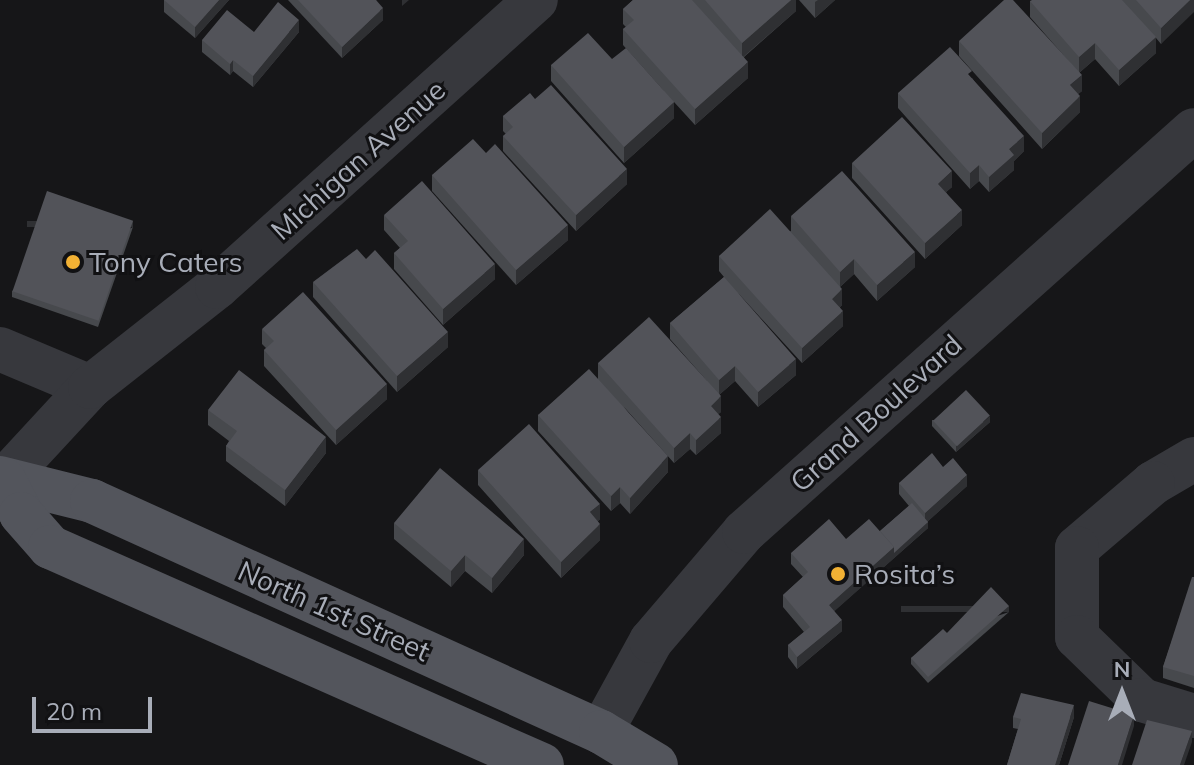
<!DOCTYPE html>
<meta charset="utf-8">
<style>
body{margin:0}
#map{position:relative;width:1194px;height:765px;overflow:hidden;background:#161618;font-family:Mulish,sans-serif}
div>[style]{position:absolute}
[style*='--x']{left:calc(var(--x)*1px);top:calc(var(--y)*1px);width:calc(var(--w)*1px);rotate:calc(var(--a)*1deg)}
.minor>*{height:44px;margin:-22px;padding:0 22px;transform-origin:22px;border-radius:22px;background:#37383d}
.major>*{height:44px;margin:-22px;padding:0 22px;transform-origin:22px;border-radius:22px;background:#53555c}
.wall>*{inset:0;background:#47494d}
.shaded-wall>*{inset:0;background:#2f3033;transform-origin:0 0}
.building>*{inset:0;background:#525359;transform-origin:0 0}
.dots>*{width:22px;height:22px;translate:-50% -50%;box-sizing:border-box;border:4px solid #111113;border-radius:50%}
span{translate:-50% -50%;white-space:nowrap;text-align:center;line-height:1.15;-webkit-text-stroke:6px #111113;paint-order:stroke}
.street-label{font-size:28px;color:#a8adb8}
.poi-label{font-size:28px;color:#a8adb8}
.left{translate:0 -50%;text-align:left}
.north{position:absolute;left:1082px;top:653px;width:80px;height:80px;-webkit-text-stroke:6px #111113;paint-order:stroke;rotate:0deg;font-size:22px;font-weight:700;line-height:32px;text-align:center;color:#a8adb8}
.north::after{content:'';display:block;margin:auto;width:28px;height:36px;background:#a8adb8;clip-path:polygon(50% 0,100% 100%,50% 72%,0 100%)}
.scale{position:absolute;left:32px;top:697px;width:120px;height:36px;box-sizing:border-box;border:4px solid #a8adb8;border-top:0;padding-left:10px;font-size:24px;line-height:28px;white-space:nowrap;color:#a8adb8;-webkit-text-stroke:6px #111113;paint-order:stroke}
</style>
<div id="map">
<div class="minor">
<div style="--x:0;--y:349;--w:98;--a:22.9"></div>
<div style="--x:1194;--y:459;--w:48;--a:149.7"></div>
<div style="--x:1153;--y:483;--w:100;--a:139.5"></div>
<div style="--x:1077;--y:548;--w:89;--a:90"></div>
<div style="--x:1077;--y:637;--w:91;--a:44.1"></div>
<div style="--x:1142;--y:700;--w:54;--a:17.1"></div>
<div style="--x:4;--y:480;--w:127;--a:-47.2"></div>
<div style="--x:90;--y:387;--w:162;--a:-38.2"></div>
<div style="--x:217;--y:287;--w:429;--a:-42"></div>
<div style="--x:601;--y:732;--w:104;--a:-61.2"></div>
<div style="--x:651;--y:641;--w:143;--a:-49.5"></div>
<div style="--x:744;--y:532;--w:603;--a:-41.78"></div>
</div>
<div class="major">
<div style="--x:0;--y:478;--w:95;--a:14"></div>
<div style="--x:92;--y:501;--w:559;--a:24.41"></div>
<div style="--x:601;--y:732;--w:64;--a:31"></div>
<div style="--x:4;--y:480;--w:38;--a:63"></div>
<div style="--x:21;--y:514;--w:44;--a:48.7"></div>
<div style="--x:50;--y:547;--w:538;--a:23.9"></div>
</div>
<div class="wall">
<div style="clip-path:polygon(164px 0,229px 0,195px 38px,164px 12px)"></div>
<div style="clip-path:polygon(288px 0,376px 0,383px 20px,342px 58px)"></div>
<div style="clip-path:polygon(633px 0,796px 0,796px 11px,744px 57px,748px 78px,695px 125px,674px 102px,674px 118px,624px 163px,551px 81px,551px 65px,612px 59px,664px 91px,623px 45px,623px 29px,626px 27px,623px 24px,623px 9px)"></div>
<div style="clip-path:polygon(799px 0,835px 0,815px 18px)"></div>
<div style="clip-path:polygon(1122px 0,1194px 0,1161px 44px,1156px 38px,1156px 53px,1119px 86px,1095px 59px,1079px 73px,1030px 17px,1030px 1px)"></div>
<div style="clip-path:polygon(254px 32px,299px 32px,253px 87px,233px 71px,230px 75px,202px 52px,202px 40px)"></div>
<div style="clip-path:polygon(959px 41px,1082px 91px,1078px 94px,1080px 112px,1042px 149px,959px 56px)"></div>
<div style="clip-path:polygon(972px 78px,1024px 151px,1014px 161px,1014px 170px,989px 192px,979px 181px,970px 189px,898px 108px,898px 93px)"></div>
<div style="clip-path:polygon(535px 99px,627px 184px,576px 231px,503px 151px,503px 136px,506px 134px,503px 131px,503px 116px)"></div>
<div style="clip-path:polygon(486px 153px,568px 240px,516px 285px,432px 191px,432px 175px)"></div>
<div style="clip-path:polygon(852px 163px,952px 187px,946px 192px,962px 225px,925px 259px,852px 178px)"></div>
<div style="clip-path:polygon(384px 215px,495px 279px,443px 325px,394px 269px,394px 253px,400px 248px,384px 230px)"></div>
<div style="clip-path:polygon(791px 216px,915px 267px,877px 301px,854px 274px,840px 287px,842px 305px,840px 307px,843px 326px,802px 363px,738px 293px,796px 375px,758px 407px,735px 381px,719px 395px,721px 412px,718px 414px,721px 433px,696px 455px,690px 449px,674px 463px,624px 407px,668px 472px,630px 514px,620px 503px,611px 511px,538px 431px,538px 415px,598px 379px,598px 363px,707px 381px,670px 339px,670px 323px,724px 277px,719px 271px,719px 256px,791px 231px)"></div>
<div style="clip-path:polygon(133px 227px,98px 327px,12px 297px,12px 291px)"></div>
<div style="clip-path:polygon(313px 282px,448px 347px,397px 392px,313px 297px)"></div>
<div style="clip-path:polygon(262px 329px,387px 399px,336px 445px,264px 366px,264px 350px,266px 348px,262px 344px)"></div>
<div style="clip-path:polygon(208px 410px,326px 453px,285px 506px,226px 461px,226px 446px,229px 441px,208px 425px)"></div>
<div style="clip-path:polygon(932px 420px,990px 422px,956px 452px,932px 426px)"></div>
<div style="clip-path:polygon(943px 467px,967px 486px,928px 521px,928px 528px,834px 611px,842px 631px,797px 669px,788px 657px,788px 645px,804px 632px,783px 607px,783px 595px,803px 577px,791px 564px,791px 553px,880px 531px,909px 506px,899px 494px,899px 483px)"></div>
<div style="clip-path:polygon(478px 470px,600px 519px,598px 521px,600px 540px,561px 578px,478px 485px)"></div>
<div style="clip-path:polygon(394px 523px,524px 555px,492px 593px,465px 571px,451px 587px,394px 539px)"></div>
<div style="clip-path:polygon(1194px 577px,1194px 688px,1163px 678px,1163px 667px)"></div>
<div style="clip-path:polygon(1009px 612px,928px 683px,911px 664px,911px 658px,947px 633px)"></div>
<div style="clip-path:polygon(1013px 717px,1074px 717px,1059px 765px,1007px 765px,1018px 729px,1013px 728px)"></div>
</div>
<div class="shaded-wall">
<div style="clip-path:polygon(219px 0,229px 0,195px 38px,195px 27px)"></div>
<div style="clip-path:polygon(402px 0,409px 0,402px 6px)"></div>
<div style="clip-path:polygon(791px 0,796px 0,796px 11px,742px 58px,742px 43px)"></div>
<div style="clip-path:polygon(818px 0,835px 0,815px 18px,815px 2px)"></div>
<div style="clip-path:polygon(1190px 0,1194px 0,1194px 12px,1161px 44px,1161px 28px)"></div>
<div style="clip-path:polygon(383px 8px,383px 20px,342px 58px,342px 47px)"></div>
<div style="clip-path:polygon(299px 20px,299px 32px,253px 87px,253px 76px)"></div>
<div style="clip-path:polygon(1156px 37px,1156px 53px,1119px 86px,1119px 70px)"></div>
<div style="clip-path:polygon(1095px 43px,1095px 59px,1079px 73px,1079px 57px)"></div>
<div style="clip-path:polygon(233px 60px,233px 71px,230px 75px,230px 64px)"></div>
<div style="clip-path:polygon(748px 62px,748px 78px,695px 125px,695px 109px)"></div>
<div style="clip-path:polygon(1082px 75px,1082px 91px,1070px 101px,1070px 85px)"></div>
<div style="clip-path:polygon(1080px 96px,1080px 112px,1042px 149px,1042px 133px)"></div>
<div style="clip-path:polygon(674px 102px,674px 118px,624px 163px,624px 147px)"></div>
<div style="clip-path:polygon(1024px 136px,1024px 151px,1014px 161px,1014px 170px,989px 192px,989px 177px,1009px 149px)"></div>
<div style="clip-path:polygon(979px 165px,979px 181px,970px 189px,970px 173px)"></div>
<div style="clip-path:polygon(627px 169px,627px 184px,576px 231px,576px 215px)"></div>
<div style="clip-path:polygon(952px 171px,952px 187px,938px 199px,938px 184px)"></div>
<div style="clip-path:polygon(962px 210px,962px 225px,925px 259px,925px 243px)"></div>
<div style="left:133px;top:221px;width:6px;height:106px;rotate:90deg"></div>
<div style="clip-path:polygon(568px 225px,568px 240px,516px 285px,516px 270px)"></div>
<div style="clip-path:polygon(915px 252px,915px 267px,877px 301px,877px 285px)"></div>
<div style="clip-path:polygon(854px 259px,854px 274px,840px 287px,840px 272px)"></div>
<div style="clip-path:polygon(495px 264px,495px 279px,443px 325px,443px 309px)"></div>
<div style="clip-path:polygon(842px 289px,842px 305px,832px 314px,832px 299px)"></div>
<div style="clip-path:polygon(843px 311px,843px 326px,802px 363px,802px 348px)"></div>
<div style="clip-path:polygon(448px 332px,448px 347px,397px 392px,397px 376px)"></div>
<div style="clip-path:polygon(796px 359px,796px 375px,758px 407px,758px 392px)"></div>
<div style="clip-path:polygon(735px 366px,735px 381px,719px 395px,719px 380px)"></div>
<div style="clip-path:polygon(387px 384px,387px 399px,336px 445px,336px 430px)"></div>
<div style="clip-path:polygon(721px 396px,721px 412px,711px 421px,711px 406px)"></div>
<div style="clip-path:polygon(990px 416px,990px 422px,956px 452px,956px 446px)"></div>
<div style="clip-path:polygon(721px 417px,721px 433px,696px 455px,696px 440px)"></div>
<div style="clip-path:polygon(690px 433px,690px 449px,674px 463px,674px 448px)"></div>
<div style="clip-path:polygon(326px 437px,326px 453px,285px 506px,285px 490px)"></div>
<div style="clip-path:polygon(668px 456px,668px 472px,630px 514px,630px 498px)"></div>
<div style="clip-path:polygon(967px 475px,967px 486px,925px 524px,925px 513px)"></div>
<div style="clip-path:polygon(620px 487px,620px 503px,611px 511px,611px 496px)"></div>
<div style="clip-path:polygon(600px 504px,600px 519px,590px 528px,590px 512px)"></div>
<div style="clip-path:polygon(928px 522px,928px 528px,829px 616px,829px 605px,894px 547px)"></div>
<div style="clip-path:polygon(600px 524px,600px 540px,561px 578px,561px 562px)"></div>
<div style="clip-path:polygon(524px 539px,524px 555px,492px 593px,492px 578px)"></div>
<div style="clip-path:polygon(465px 555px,465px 571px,451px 587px,451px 571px)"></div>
<div style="left:1009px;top:606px;width:6px;height:108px;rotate:90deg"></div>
<div style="clip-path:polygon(842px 620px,842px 631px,797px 669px,797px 657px)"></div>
<div style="clip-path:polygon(1074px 705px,1074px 717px,1059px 765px,1055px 765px)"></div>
<div style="clip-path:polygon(1134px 715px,1134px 726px,1122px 765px,1118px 765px)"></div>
<div style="clip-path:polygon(1192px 731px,1192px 742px,1184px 765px,1180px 765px)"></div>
</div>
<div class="building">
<div style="clip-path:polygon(164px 0,219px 0,195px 27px)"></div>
<div style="clip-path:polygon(298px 0,376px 0,383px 8px,342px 47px)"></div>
<div style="clip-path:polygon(633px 0,692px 0,748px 62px,695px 109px,623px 29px,634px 20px,623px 9px)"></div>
<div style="clip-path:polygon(705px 0,791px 0,742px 43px)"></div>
<div style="clip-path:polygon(1004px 0,1013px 0,1082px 75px,1070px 85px,1080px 96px,1042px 133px,959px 41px)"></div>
<div style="clip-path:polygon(1032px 0,1122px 0,1156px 37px,1119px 70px,1095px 43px,1079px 57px,1030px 1px)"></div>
<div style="clip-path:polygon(1136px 0,1190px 0,1161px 28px)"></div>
<div style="clip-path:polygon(278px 2px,299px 20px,253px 76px,233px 60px,230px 64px,202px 40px,227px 10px,254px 32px)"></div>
<div style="clip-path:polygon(588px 33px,612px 59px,626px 48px,674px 102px,624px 147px,551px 65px)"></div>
<div style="clip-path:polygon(950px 47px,972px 71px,968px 74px,1024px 136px,1009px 149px,1014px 155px,989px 177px,979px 165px,970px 173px,898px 93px)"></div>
<div style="clip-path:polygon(551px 85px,627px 169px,576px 215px,503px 136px,513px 127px,503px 116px,530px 93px,535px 99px)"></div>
<div style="clip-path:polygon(902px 117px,952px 171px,938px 184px,962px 210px,925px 243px,852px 163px)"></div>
<div style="clip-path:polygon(473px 139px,486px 153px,495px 144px,568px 225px,516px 270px,432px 175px)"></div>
<div style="clip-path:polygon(842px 171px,915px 252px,877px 285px,854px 259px,840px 272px,791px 216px)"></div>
<div style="clip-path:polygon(422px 181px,495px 264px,443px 309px,394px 253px,408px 241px,384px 215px)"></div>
<div style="left:47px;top:191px;width:91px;height:106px;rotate:19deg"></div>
<div style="clip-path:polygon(770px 209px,842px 289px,832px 299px,843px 311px,802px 348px,719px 256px)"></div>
<div style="clip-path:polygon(357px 249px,366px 259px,375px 250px,448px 332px,397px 376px,313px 282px)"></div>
<div style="clip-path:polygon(724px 277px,796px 359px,758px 392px,735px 366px,719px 380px,670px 323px)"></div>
<div style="clip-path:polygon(303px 292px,387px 384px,336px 430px,264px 350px,274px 341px,262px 329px)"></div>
<div style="clip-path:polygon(649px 317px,721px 396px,711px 406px,721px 417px,696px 440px,690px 433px,674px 448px,598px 363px)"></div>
<div style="clip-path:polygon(589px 369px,668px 456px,630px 498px,620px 487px,611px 496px,538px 415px)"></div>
<div style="clip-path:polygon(239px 370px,326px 437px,285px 490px,226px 446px,237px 431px,208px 410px)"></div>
<div style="left:966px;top:390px;width:35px;height:45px;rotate:47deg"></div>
<div style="clip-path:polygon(529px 424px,600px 504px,590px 512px,600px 524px,561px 562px,478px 470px)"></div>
<div style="clip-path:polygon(932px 453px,943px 467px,953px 458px,967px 475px,925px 513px,899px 483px)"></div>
<div style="clip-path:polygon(440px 468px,524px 539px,492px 578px,465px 555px,451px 571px,394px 523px)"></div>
<div style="clip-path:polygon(912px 503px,928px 522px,894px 553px,894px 547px,880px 531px)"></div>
<div style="clip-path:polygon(829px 519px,846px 539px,869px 519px,894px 547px,829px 605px,842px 620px,797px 657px,788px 645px,810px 627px,783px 595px,808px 572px,791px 553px)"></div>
<div style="clip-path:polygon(1192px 577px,1194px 577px,1194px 676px,1163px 667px)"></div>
<div style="clip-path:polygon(991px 587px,1009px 606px,928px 677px,911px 658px,943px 629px,947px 633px)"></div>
<div style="clip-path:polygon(1021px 693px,1074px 705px,1055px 765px,1007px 765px,1021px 719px,1013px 717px)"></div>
<div style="clip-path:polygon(1089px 701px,1134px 715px,1118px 765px,1068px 765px)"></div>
<div style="clip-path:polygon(1147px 720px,1192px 731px,1180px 765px,1132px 765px)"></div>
</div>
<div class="dots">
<div style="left:73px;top:262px;background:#f2b134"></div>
<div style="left:838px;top:574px;background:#f2b134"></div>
</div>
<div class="street-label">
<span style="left:358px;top:160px;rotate:-42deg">Michigan Avenue</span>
<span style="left:876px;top:413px;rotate:-42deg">Grand Boulevard</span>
<span style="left:334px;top:611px;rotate:24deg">North 1st Street</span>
</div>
<div class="poi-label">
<span class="left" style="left:89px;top:262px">Tony Caters</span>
<span class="left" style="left:854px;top:574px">Rosita’s</span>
</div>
<div class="north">N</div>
<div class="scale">20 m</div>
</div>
